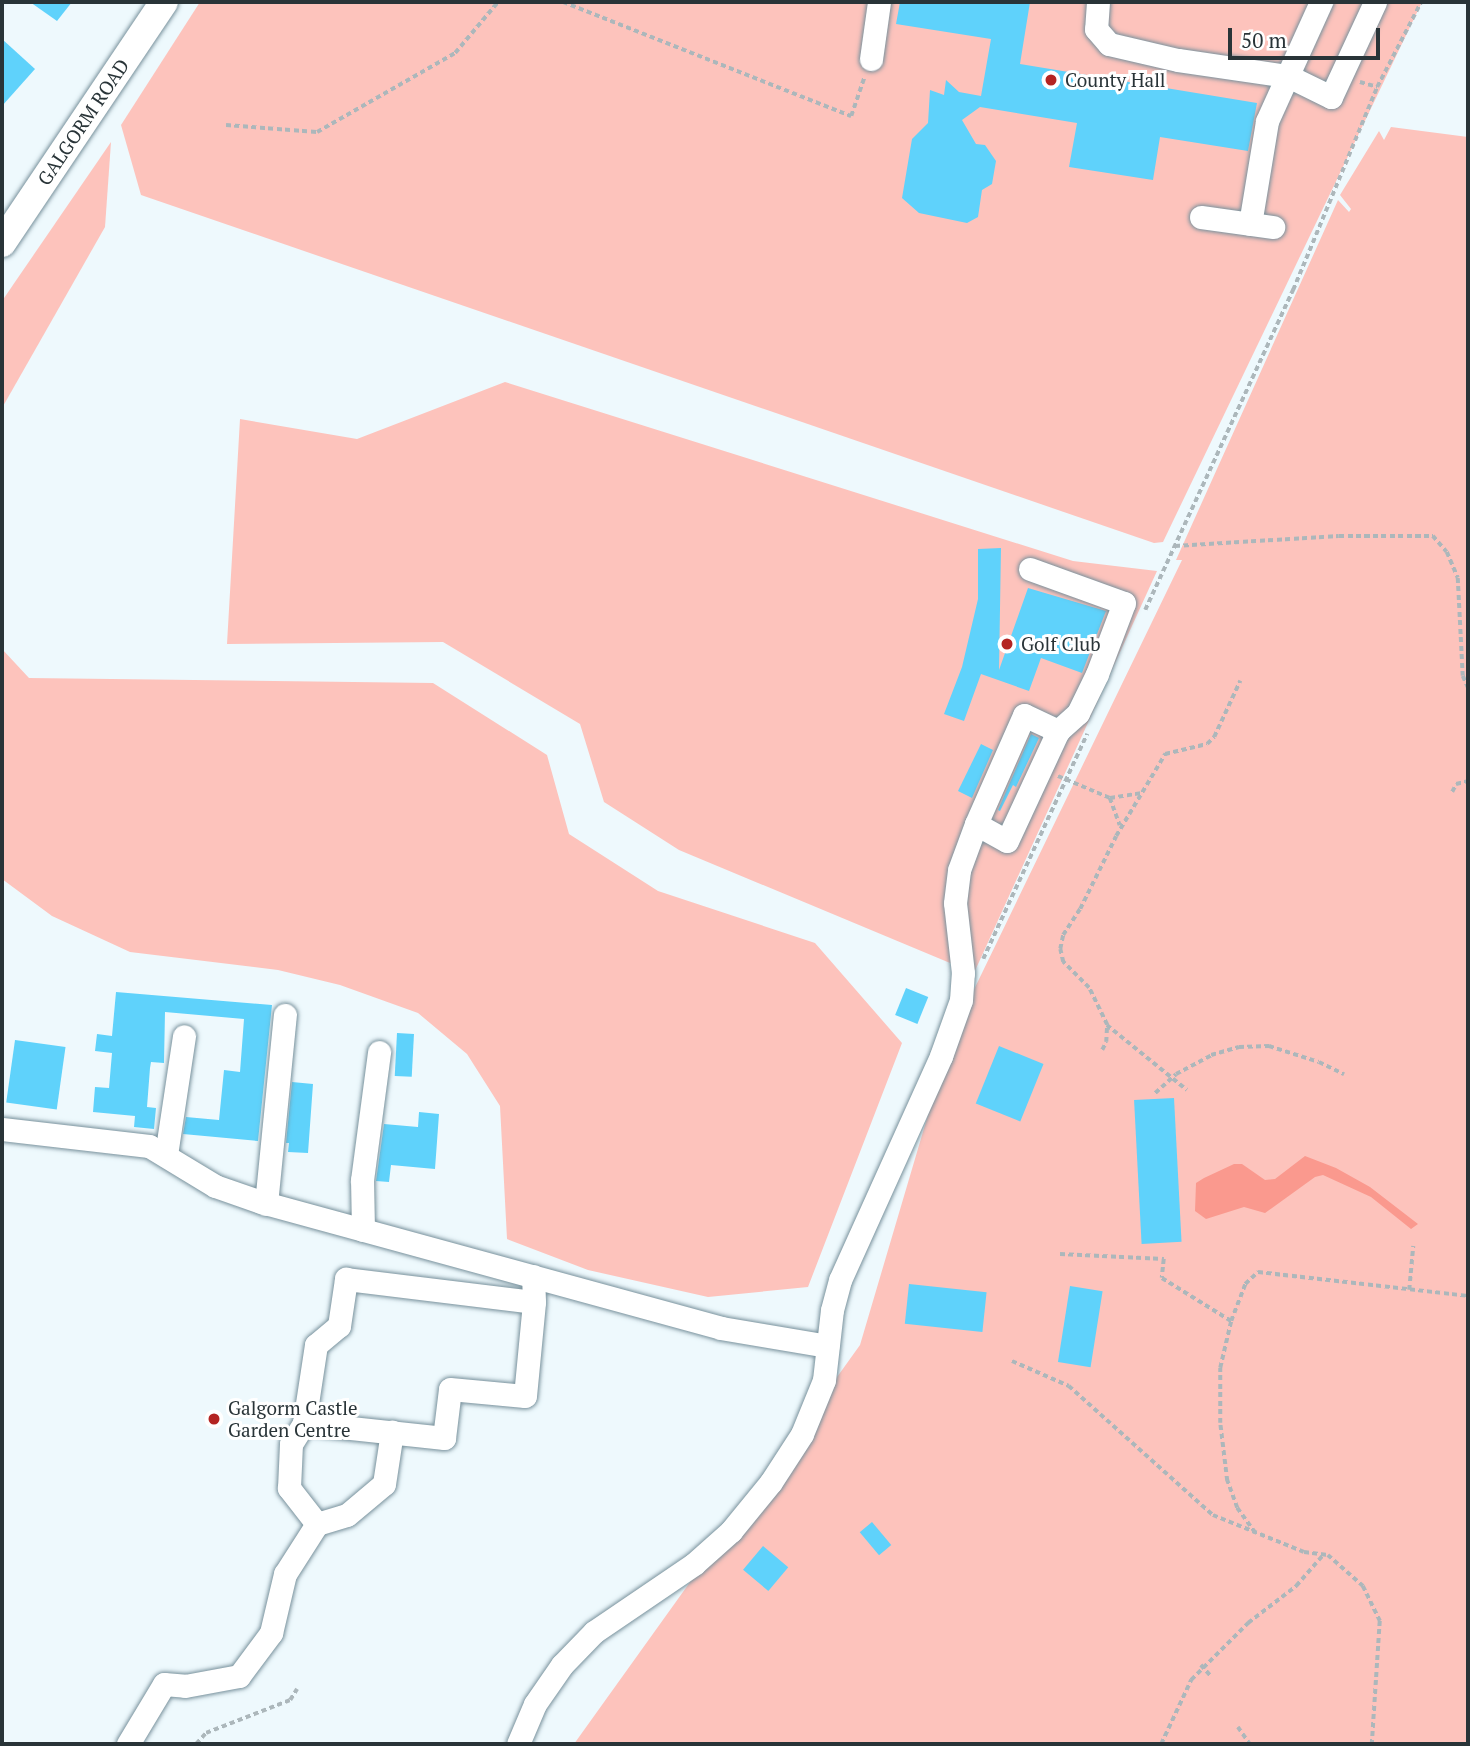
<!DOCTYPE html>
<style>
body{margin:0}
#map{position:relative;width:1470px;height:1746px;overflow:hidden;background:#eef9fd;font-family:"PT Serif",serif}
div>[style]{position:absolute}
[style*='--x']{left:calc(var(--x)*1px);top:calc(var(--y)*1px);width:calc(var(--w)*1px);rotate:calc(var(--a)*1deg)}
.green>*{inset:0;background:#fdc3bc}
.water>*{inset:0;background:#fa998e}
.building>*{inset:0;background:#5fd2fb;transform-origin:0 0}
.path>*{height:3.5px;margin-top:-1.75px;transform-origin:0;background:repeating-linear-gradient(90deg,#acb7bb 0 5px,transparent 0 8.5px)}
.roads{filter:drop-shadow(0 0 2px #78919c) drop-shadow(0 0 2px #78919c)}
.minor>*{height:23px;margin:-11.5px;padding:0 11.5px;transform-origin:11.5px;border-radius:11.5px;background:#fff}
.major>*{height:28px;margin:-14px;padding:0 14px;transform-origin:14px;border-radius:14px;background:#fff}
.dots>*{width:19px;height:19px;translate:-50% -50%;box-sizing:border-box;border:4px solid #fff;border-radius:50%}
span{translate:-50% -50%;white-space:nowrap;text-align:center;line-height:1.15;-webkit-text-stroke:6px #fff;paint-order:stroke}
.poi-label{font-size:19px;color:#293438}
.left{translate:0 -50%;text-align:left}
.street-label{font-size:19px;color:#293438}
.frame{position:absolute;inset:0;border:4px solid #293438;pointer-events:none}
.scale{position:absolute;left:1228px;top:28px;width:152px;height:32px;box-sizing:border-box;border:4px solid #293438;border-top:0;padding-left:9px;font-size:21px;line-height:24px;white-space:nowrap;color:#293438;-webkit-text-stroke:5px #fff;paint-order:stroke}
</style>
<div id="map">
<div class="green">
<div style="clip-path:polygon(200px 2px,1422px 2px,1163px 542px,1154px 543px,141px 195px,121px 125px)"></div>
<div style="clip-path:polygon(1391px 127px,1468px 137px,1468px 1744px,574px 1744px,860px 1345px,951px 1037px,1182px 560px,1176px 560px,1338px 200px,1349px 212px,1351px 209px,1340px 195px,1379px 131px,1384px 140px)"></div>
<div style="clip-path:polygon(111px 142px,105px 227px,2px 408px,2px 301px)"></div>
<div style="clip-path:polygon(505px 382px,1073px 561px,1157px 571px,974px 973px,679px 850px,604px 802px,580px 724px,443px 642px,227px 644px,240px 419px,357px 439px)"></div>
<div style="clip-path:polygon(2px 649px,29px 678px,433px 683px,547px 755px,569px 834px,658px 891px,815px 943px,902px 1043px,808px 1287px,708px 1297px,588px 1270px,507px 1239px,500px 1106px,467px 1054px,418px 1013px,340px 985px,278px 970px,130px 952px,52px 916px,2px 879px)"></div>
</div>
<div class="water">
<div style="clip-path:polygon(1305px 1156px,1336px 1168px,1370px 1187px,1418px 1224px,1411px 1229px,1371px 1197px,1323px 1175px,1315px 1177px,1265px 1213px,1244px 1207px,1206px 1219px,1195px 1211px,1196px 1183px,1204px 1178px,1234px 1164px,1242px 1164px,1265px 1180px,1275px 1179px)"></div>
</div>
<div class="building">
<div style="clip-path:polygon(30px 2px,72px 2px,57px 21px)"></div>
<div style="clip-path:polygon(900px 2px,1030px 2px,1020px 64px,1257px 103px,1248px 151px,1160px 137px,1153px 180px,1069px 167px,1077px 123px,980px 107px,962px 120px,976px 144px,985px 145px,996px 161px,992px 184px,982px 190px,978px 217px,967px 223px,919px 213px,902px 198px,912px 139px,928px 123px,930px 90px,944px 95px,946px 80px,959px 92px,981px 96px,991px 39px,896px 24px)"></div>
<div style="clip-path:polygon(2px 39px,35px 69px,2px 106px)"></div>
<div style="clip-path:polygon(1001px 548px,999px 670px,1028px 588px,1106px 611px,1082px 673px,1041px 658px,1029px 691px,981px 674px,964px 721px,944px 714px,962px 667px,978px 599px,978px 549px)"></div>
<div style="clip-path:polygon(1031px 734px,1039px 738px,1016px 787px,1013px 785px,1000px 811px,998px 810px)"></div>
<div style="clip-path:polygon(981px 744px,993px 750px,972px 798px,958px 791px)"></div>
<div style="left:906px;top:988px;width:24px;height:29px;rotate:22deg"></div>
<div style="clip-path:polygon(116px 992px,272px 1005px,258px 1141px,183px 1134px,186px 1117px,219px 1120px,224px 1070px,240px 1072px,244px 1019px,165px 1012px,164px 1063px,151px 1062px,150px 1068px,147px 1107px,156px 1108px,154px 1129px,134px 1127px,135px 1116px,93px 1112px,95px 1087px,109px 1088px,112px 1053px,95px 1051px,97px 1034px,112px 1036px)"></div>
<div style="left:397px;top:1033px;width:17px;height:43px;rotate:3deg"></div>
<div style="left:15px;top:1040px;width:51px;height:63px;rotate:8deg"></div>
<div style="left:999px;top:1046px;width:48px;height:62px;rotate:22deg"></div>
<div style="clip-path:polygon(292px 1082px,313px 1084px,308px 1153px,288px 1152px,289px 1143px,286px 1143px)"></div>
<div style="left:1174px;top:1098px;width:144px;height:40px;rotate:87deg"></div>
<div style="clip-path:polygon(419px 1112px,439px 1114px,435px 1169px,391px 1165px,389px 1182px,376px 1181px,384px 1124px,418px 1127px)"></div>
<div style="left:909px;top:1284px;width:78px;height:40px;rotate:6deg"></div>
<div style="left:1070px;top:1286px;width:33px;height:77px;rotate:9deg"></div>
<div style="left:872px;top:1522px;width:30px;height:16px;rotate:50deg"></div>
<div style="left:763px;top:1546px;width:33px;height:31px;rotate:40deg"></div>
</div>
<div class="path">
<div style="--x:563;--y:2;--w:310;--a:21.6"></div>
<div style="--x:851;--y:116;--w:40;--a:-71.1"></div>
<div style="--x:1360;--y:82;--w:18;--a:16"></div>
<div style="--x:1377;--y:87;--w:96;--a:-62.6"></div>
<div style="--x:226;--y:125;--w:91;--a:4.4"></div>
<div style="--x:317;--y:132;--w:159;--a:-29.8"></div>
<div style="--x:455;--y:53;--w:67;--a:-49.9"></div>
<div style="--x:1175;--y:546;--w:164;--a:-3.5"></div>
<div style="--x:1339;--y:536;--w:94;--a:0"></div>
<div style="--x:1433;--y:536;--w:21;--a:49"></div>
<div style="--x:1447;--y:552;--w:28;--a:67"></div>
<div style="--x:1458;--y:578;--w:98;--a:87.1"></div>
<div style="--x:1463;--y:676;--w:12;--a:66"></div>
<div style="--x:1145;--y:610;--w:353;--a:-65.2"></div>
<div style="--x:1293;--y:290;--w:220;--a:-67.5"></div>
<div style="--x:1058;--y:776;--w:56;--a:22.9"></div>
<div style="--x:1110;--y:798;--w:31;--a:-9"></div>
<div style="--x:1452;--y:792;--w:9;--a:-63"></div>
<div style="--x:1456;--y:784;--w:12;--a:-14"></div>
<div style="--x:1110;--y:798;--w:29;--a:70"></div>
<div style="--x:983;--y:959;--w:248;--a:-65.2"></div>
<div style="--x:1107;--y:1025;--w:103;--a:39.1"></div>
<div style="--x:1102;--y:1050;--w:9;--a:-63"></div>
<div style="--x:1106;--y:1042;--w:17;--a:-87"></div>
<div style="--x:1107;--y:1025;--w:41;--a:-115.9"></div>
<div style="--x:1089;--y:988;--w:37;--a:-135"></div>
<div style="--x:1063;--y:962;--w:13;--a:-103"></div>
<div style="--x:1060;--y:949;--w:14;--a:-78"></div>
<div style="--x:1063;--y:935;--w:31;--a:-57"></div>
<div style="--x:1080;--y:909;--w:81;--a:-63.7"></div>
<div style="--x:1116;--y:836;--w:96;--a:-59.1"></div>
<div style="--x:1165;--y:754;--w:43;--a:-13.4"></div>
<div style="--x:1207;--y:744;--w:10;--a:-45"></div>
<div style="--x:1214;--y:737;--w:62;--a:-65.1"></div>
<div style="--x:1155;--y:1093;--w:28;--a:-42"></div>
<div style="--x:1176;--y:1074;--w:40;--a:-28"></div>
<div style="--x:1211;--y:1055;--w:29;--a:-16"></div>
<div style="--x:1239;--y:1047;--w:30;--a:-2"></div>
<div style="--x:1269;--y:1046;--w:52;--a:17.7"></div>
<div style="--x:1319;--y:1062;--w:28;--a:26"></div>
<div style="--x:1060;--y:1254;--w:104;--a:2.8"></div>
<div style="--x:1164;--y:1259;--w:19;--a:96"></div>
<div style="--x:1162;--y:1278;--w:81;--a:31.9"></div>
<div style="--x:1409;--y:1290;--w:44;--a:-84.8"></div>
<div style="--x:1012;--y:1361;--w:62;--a:23.7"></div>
<div style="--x:1069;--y:1386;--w:193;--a:41.9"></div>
<div style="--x:1213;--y:1515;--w:98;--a:22.1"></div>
<div style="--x:1304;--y:1552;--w:24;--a:7"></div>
<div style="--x:1328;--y:1555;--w:47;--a:41.5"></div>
<div style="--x:1363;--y:1586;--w:39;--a:64"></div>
<div style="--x:1380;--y:1621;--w:123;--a:93.7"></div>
<div style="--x:1255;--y:1533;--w:31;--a:-126"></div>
<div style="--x:1237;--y:1508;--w:29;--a:-110"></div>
<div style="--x:1227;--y:1481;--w:58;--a:-96.9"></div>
<div style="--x:1220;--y:1423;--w:55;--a:-90"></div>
<div style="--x:1220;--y:1368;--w:48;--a:-76.8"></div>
<div style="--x:1231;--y:1321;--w:40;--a:-69"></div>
<div style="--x:1245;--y:1284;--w:18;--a:-43"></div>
<div style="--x:1258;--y:1272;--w:211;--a:6.5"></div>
<div style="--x:1201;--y:1665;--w:15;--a:48"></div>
<div style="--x:1238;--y:1727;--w:21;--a:55"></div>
<div style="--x:196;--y:1744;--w:15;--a:-48"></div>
<div style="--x:206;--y:1733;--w:90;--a:-21.4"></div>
<div style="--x:290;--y:1700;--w:13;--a:-58"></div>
<div style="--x:1161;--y:1744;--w:71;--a:-64.9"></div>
<div style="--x:1191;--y:1680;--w:81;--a:-45"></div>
<div style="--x:1248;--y:1623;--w:61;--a:-37.6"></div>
<div style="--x:1296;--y:1586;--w:41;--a:-48.9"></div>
</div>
<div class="roads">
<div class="minor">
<div style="--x:1098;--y:2;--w:27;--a:94"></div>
<div style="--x:1096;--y:29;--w:20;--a:49"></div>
<div style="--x:1109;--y:44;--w:71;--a:13.1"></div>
<div style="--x:1178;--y:60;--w:111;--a:8.3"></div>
<div style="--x:1288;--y:76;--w:48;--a:26"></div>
<div style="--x:1331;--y:97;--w:105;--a:-65.1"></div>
<div style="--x:871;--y:59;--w:58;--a:-82"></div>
<div style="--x:1201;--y:217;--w:73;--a:7.9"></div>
<div style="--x:1250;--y:224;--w:104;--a:-80.6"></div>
<div style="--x:1267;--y:121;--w:131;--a:-65.6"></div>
<div style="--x:976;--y:824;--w:35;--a:29"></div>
<div style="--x:1007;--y:841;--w:121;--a:-65.1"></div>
<div style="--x:2;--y:1129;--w:148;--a:6.6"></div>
<div style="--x:149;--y:1146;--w:77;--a:31.2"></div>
<div style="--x:215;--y:1186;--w:49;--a:19.2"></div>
<div style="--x:261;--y:1202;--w:477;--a:15.3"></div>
<div style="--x:721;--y:1328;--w:108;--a:9.6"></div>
<div style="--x:166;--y:1155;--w:120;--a:-81.4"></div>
<div style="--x:266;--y:1204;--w:190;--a:-84.3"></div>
<div style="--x:363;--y:1230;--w:50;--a:-91.1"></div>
<div style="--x:362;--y:1180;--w:129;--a:-82.4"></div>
<div style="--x:304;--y:1423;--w:79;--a:-81.3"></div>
<div style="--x:316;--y:1345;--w:30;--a:-40"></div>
<div style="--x:339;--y:1326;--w:48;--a:-81.5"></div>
<div style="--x:346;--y:1279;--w:189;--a:7"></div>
<div style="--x:317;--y:1524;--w:31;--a:-17"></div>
<div style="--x:347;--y:1515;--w:48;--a:-40"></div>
<div style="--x:384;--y:1484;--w:53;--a:-81.3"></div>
<div style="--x:128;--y:1744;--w:70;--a:-59"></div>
<div style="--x:164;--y:1684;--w:21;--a:5"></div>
<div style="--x:185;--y:1686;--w:55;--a:-10.5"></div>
<div style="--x:239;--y:1676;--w:54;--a:-53.3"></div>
<div style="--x:271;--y:1633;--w:61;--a:-76.7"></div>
<div style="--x:285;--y:1574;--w:59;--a:-57.4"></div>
<div style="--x:317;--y:1524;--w:46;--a:-127.9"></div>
<div style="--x:289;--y:1488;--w:44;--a:-87.4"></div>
<div style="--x:291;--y:1444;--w:25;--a:-58"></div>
<div style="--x:304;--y:1423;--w:141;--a:6.1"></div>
<div style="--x:444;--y:1438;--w:49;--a:-83"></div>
<div style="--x:450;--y:1389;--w:75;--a:5.3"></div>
<div style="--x:525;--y:1396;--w:94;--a:-84.5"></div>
<div style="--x:534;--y:1302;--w:26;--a:-92"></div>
<div style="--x:518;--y:1744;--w:43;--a:-67"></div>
<div style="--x:535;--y:1704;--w:47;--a:-55.3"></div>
<div style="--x:562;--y:1665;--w:46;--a:-45.9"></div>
<div style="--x:594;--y:1632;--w:121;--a:-34.2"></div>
<div style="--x:694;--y:1564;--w:50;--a:-41.7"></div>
<div style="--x:731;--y:1531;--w:63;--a:-50.8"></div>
<div style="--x:771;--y:1482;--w:57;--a:-57.1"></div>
<div style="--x:802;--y:1434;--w:58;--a:-67.8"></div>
<div style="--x:824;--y:1380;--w:70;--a:-83.5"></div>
<div style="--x:832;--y:1310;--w:31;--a:-75"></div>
<div style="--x:840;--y:1280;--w:246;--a:-65.7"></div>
<div style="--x:941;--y:1056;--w:59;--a:-70.3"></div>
<div style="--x:961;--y:1000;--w:27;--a:-86"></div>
<div style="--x:963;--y:973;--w:70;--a:-96.5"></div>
<div style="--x:955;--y:903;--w:33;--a:-83"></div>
<div style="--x:959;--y:870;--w:49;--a:-69.7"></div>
<div style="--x:976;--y:824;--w:119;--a:-66.2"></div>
<div style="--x:1024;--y:715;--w:38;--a:25"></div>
<div style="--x:1058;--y:731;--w:27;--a:-42"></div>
<div style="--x:1078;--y:713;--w:43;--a:-64"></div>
<div style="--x:1097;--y:674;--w:76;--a:-69.2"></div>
<div style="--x:1124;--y:603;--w:100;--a:-160.1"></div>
</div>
<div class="major">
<div style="--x:2;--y:243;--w:290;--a:-56.1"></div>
</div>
</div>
<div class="dots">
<div style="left:1051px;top:80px;background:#b42422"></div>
<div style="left:1007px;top:644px;background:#b42422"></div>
<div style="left:214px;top:1419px;background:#b42422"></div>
</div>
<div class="poi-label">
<span class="left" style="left:1065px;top:80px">County Hall</span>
<span class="left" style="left:1021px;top:644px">Golf Club</span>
<span class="left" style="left:228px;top:1419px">Galgorm Castle<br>Garden Centre</span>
</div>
<div class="street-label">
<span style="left:83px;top:122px;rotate:-56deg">GALGORM ROAD</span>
</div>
<div class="frame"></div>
<div class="scale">50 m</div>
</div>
